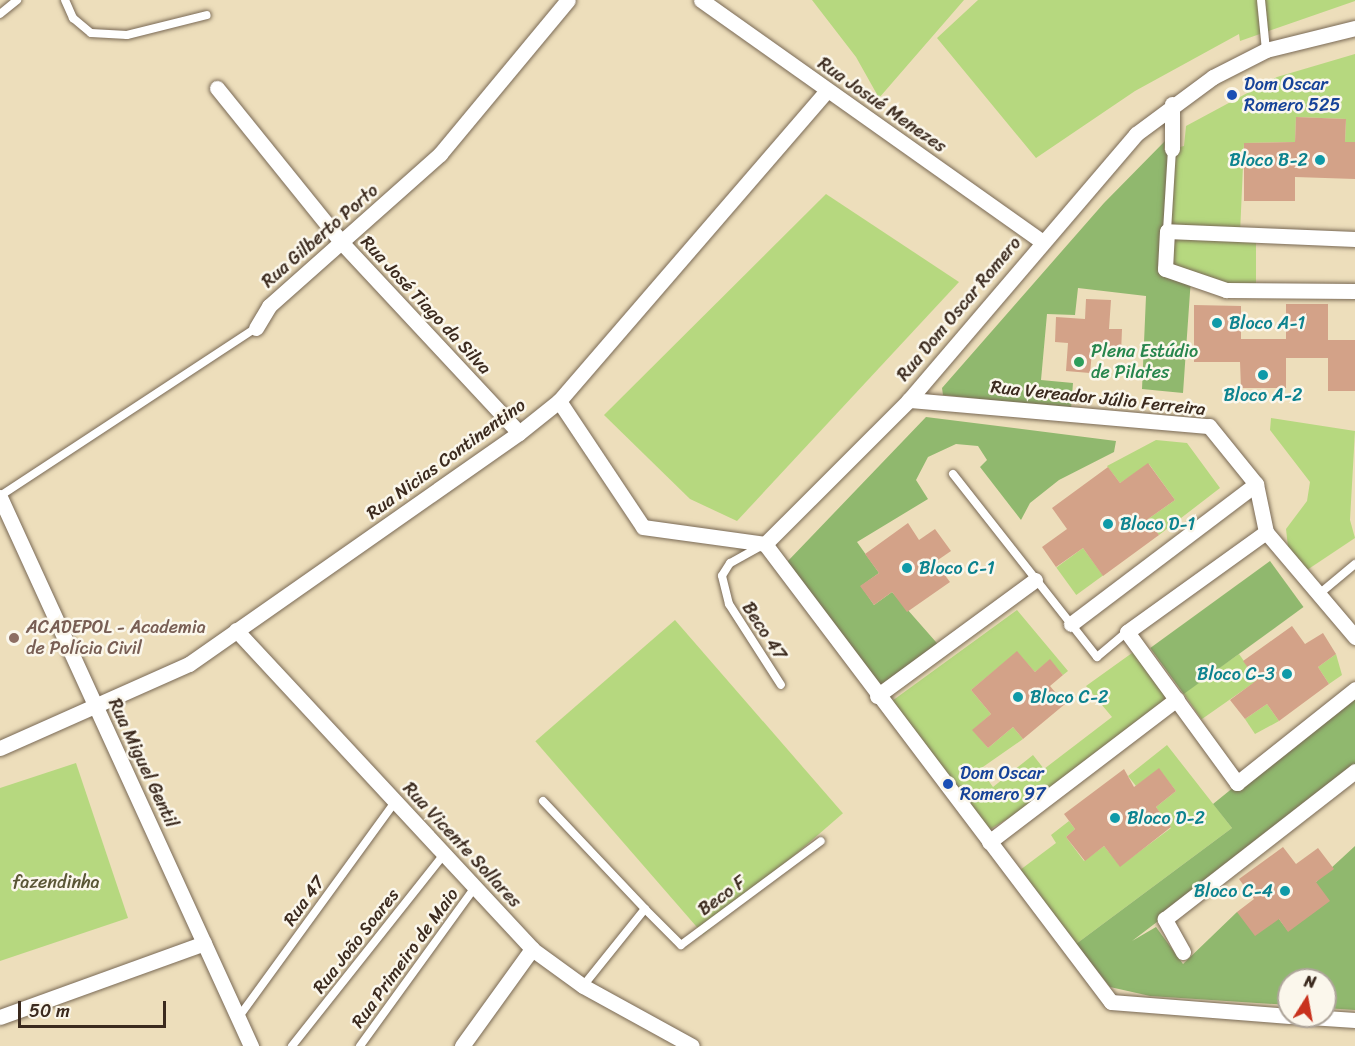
<!DOCTYPE html>
<meta charset="utf-8">
<style>
body{margin:0}
#map{position:relative;width:1355px;height:1046px;overflow:hidden;background:#eddebb;font-family:Sriracha,sans-serif}
div>[style]{position:absolute}
[style*='--x']{left:calc(var(--x)*1px);top:calc(var(--y)*1px);width:calc(var(--w)*1px);rotate:calc(var(--a)*1deg)}
.green>*{inset:0;background:#b6d87f;transform-origin:0 0}
.forest>*{inset:0;background:#90b86e;transform-origin:0 0}
.building>*{inset:0;background:#d3a288}
.roads{filter:drop-shadow(0 0 2px #796955) drop-shadow(0 0 2px #796955)}
.service>*{height:8px;margin:-4px;padding:0 4px;transform-origin:4px;border-radius:4px;background:#fff}
.minor>*{height:15px;margin:-7.5px;padding:0 7.5px;transform-origin:7.5px;border-radius:7.5px;background:#fff}
.dots>*{width:16px;height:16px;translate:-50% -50%;box-sizing:border-box;border:3px solid #fbf7ec;border-radius:50%}
span{translate:-50% -50%;white-space:nowrap;text-align:center;line-height:1.15;-webkit-text-stroke:5px #fbf7ec;paint-order:stroke}
.transit-label{font-size:18px;color:#164399}
.left{translate:0 -50%;text-align:left}
.street-label{font-size:18px;color:#3b2a1e}
.culture-label{font-size:18px;color:#0d838f}
.right{translate:-100% -50%;text-align:right}
.leisure-label{font-size:18px;color:#27864d}
.education-label{font-size:18px;color:#785e54}
.park-label{font-size:18px;color:#5a5636}
.north{position:absolute;left:1277px;top:968px;width:60px;height:60px;box-sizing:border-box;background:#fbf7ec;border:2px solid #aea59a;border-radius:50%;rotate:11deg;font-size:16px;font-weight:700;line-height:24px;text-align:center;color:#3b2a1e}
.north::after{content:'';display:block;margin:auto;width:21px;height:27px;background:#c8321e;clip-path:polygon(50% 0,100% 100%,50% 72%,0 100%)}
.scale{position:absolute;left:18px;top:1001px;width:148px;height:27px;box-sizing:border-box;border:3px solid #3b2a1e;border-top:0;padding-left:8px;font-size:18px;line-height:21px;white-space:nowrap;color:#3b2a1e;-webkit-text-stroke:4px #fbf7ec;paint-order:stroke}
</style>
<div id="map">
<div class="green">
<div style="clip-path:polygon(812px 0,964px 0,879px 98px,856px 57px)"></div>
<div style="clip-path:polygon(978px 0,1355px 0,1355px 1px,1240px 41px,1239px 34px,1135px 91px,1036px 158px,937px 38px)"></div>
<div style="clip-path:polygon(1355px 54px,1355px 142px,1345px 142px,1346px 119px,1296px 117px,1295px 142px,1244px 143px,1240px 234px,1256px 235px,1256px 290px,1165px 269px,1172px 149px,1184px 146px,1186px 126px,1277px 77px)"></div>
<div style="clip-path:polygon(826px 194px,959px 282px,737px 521px,690px 499px,604px 415px)"></div>
<div style="clip-path:polygon(1271px 418px,1355px 431px,1350px 520px,1355px 538px,1307px 570px,1289px 556px,1286px 529px,1307px 501px,1310px 482px,1270px 430px)"></div>
<div style="clip-path:polygon(1156px 440px,1187px 443px,1220px 488px,1159px 535px,1148px 519px,1175px 500px,1149px 464px,1120px 483px,1107px 466px)"></div>
<div style="left:1083px;top:548px;width:34px;height:33px;rotate:54deg"></div>
<div style="clip-path:polygon(1017px 610px,1068px 671px,1063px 675px,1050px 660px,1035px 672px,1017px 652px,971px 690px,991px 714px,973px 730px,988px 748px,1013px 727px,1023px 739px,980px 769px,993px 787px,1033px 755px,1044px 769px,1112px 717px,1086px 686px,1139px 648px,1177px 699px,1015px 823px,1007px 819px,989px 830px,892px 701px)"></div>
<div style="left:675px;top:620px;width:256px;height:185px;rotate:49deg"></div>
<div style="left:1239px;top:654px;width:32px;height:68px;rotate:55deg"></div>
<div style="clip-path:polygon(1336px 654px,1342px 675px,1329px 684px,1318px 667px)"></div>
<div style="clip-path:polygon(1267px 704px,1279px 721px,1255px 734px,1245px 719px)"></div>
<div style="clip-path:polygon(1167px 745px,1232px 828px,1076px 944px,1020px 870px,1056px 843px,1051px 835px,1069px 821px,1075px 829px,1066px 837px,1084px 861px,1104px 846px,1120px 866px,1171px 828px,1156px 807px,1176px 791px,1159px 769px,1136px 786px,1128px 776px)"></div>
<div style="clip-path:polygon(76px 763px,128px 918px,0 961px,0 788px)"></div>
</div>
<div class="forest">
<div style="clip-path:polygon(1165px 141px,1164px 150px,1172px 149px,1165px 268px,1191px 278px,1183px 393px,1142px 389px,1146px 296px,1078px 288px,1075px 315px,1047px 314px,1041px 380px,1073px 383px,1071px 409px,943px 395px,942px 388px,1104px 203px)"></div>
<div style="clip-path:polygon(926px 417px,1116px 441px,1114px 452px,1059px 480px,1030px 503px,1021px 520px,980px 467px,987px 460px,978px 446px,956px 444px,928px 457px,916px 480px,928px 499px,857px 542px,879px 573px,861px 586px,874px 605px,892px 592px,943px 650px,882px 689px,787px 562px)"></div>
<div style="left:1270px;top:561px;width:57px;height:148px;rotate:54deg"></div>
<div style="clip-path:polygon(1355px 689px,1355px 771px,1132px 941px,1156px 927px,1183px 964px,1237px 912px,1279px 919px,1288px 931px,1316px 882px,1355px 846px,1355px 1010px,1325px 1008px,1325px 980px,1289px 980px,1289px 1005px,1150px 996px,1110px 987px,1076px 944px,1232px 828px,1213px 804px)"></div>
</div>
<div class="building">
<div style="clip-path:polygon(1296px 117px,1346px 119px,1345px 142px,1355px 142px,1355px 179px,1295px 177px,1295px 201px,1244px 201px,1244px 143px,1295px 142px)"></div>
<div style="clip-path:polygon(1086px 299px,1111px 300px,1109px 329px,1122px 329px,1121px 354px,1092px 352px,1090px 373px,1066px 371px,1068px 343px,1055px 342px,1056px 317px,1085px 319px)"></div>
<div style="clip-path:polygon(1286px 304px,1328px 304px,1328px 340px,1355px 340px,1355px 391px,1328px 391px,1328px 358px,1286px 358px,1286px 388px,1241px 388px,1240px 362px,1194px 362px,1194px 305px,1241px 306px,1241px 339px,1286px 339px)"></div>
<div style="clip-path:polygon(1148px 463px,1175px 500px,1148px 519px,1159px 535px,1103px 576px,1083px 548px,1056px 567px,1042px 547px,1067px 529px,1052px 508px,1108px 467px,1120px 483px)"></div>
<div style="clip-path:polygon(908px 523px,919px 540px,935px 529px,951px 551px,935px 562px,950px 582px,907px 612px,892px 592px,874px 605px,860px 586px,879px 573px,865px 554px)"></div>
<div style="clip-path:polygon(1292px 626px,1305px 644px,1323px 633px,1336px 654px,1318px 667px,1329px 684px,1279px 721px,1267px 704px,1245px 719px,1230px 700px,1257px 680px,1243px 661px)"></div>
<div style="clip-path:polygon(1017px 651px,1035px 672px,1050px 659px,1063px 675px,1050px 686px,1065px 704px,1023px 739px,1013px 727px,988px 748px,972px 730px,991px 714px,971px 690px)"></div>
<div style="clip-path:polygon(1159px 768px,1176px 791px,1156px 807px,1171px 827px,1120px 867px,1104px 846px,1085px 861px,1066px 837px,1075px 829px,1064px 814px,1124px 769px,1134px 787px)"></div>
<div style="clip-path:polygon(1283px 847px,1296px 864px,1318px 848px,1334px 869px,1316px 882px,1330px 901px,1288px 932px,1279px 919px,1255px 936px,1237px 912px,1254px 899px,1239px 879px)"></div>
</div>
<div class="roads">
<div class="service">
<div style="--x:65;--y:0;--w:20;--a:66"></div>
<div style="--x:73;--y:18;--w:23;--a:40"></div>
<div style="--x:91;--y:33;--w:36;--a:3"></div>
<div style="--x:127;--y:35;--w:82;--a:-14"></div>
<div style="--x:1261;--y:0;--w:50;--a:84.3"></div>
<div style="--x:0;--y:14;--w:22;--a:-39"></div>
<div style="--x:1167;--y:231;--w:82;--a:-86.5"></div>
<div style="--x:953;--y:474;--w:233;--a:51.8"></div>
<div style="--x:1097;--y:657;--w:39;--a:-40"></div>
<div style="--x:0;--y:496;--w:306;--a:-33.3"></div>
<div style="--x:761;--y:546;--w:35;--a:151"></div>
<div style="--x:730;--y:563;--w:15;--a:122"></div>
<div style="--x:722;--y:576;--w:29;--a:76"></div>
<div style="--x:729;--y:604;--w:96;--a:57.3"></div>
<div style="--x:1319;--y:594;--w:47;--a:-39.8"></div>
<div style="--x:543;--y:801;--w:149;--a:46.6"></div>
<div style="--x:583;--y:986;--w:99;--a:-51.2"></div>
<div style="--x:645;--y:909;--w:51;--a:45"></div>
<div style="--x:681;--y:945;--w:174;--a:-36.6"></div>
<div style="--x:238;--y:1018;--w:267;--a:-54"></div>
<div style="--x:292;--y:1046;--w:245;--a:-51.6"></div>
<div style="--x:360;--y:1046;--w:196;--a:-54.1"></div>
</div>
<div class="minor">
<div style="--x:701;--y:0;--w:417;--a:35.3"></div>
<div style="--x:217;--y:88;--w:201;--a:51.1"></div>
<div style="--x:343;--y:244;--w:258;--a:47"></div>
<div style="--x:1172;--y:104;--w:45;--a:90"></div>
<div style="--x:1355;--y:239;--w:188;--a:-177.6"></div>
<div style="--x:1167;--y:231;--w:38;--a:93"></div>
<div style="--x:1165;--y:269;--w:65;--a:19"></div>
<div style="--x:1226;--y:290;--w:129;--a:0.4"></div>
<div style="--x:256;--y:328;--w:26;--a:-59"></div>
<div style="--x:269;--y:306;--w:229;--a:-41.6"></div>
<div style="--x:440;--y:154;--w:200;--a:-50.3"></div>
<div style="--x:909;--y:400;--w:301;--a:5"></div>
<div style="--x:1209;--y:426;--w:75;--a:51"></div>
<div style="--x:1256;--y:484;--w:49;--a:78.2"></div>
<div style="--x:1266;--y:532;--w:171;--a:144.3"></div>
<div style="--x:1127;--y:632;--w:187;--a:53.9"></div>
<div style="--x:1237;--y:783;--w:151;--a:-38.5"></div>
<div style="--x:559;--y:401;--w:151;--a:56.3"></div>
<div style="--x:643;--y:527;--w:123;--a:7.9"></div>
<div style="--x:0;--y:497;--w:604;--a:65.43"></div>
<div style="--x:1266;--y:532;--w:138;--a:49.7"></div>
<div style="--x:765;--y:544;--w:204;--a:-45"></div>
<div style="--x:909;--y:400;--w:350;--a:-49.5"></div>
<div style="--x:1136;--y:134;--w:96;--a:-36.5"></div>
<div style="--x:1213;--y:77;--w:59;--a:-27"></div>
<div style="--x:1266;--y:50;--w:92;--a:-13.9"></div>
<div style="--x:765;--y:544;--w:574;--a:52.93"></div>
<div style="--x:1111;--y:1002;--w:179;--a:4.5"></div>
<div style="--x:1071;--y:624;--w:232;--a:-37.1"></div>
<div style="--x:236;--y:630;--w:435;--a:47.1"></div>
<div style="--x:532;--y:949;--w:63;--a:36"></div>
<div style="--x:583;--y:986;--w:124;--a:28.8"></div>
<div style="--x:877;--y:696;--w:196;--a:-36.3"></div>
<div style="--x:0;--y:748;--w:207;--a:-24"></div>
<div style="--x:189;--y:664;--w:403;--a:-35"></div>
<div style="--x:519;--y:433;--w:51;--a:-38.7"></div>
<div style="--x:559;--y:401;--w:410;--a:-49.2"></div>
<div style="--x:989;--y:842;--w:236;--a:-37.3"></div>
<div style="--x:1183;--y:952;--w:38;--a:-119"></div>
<div style="--x:1165;--y:919;--w:241;--a:-37.9"></div>
<div style="--x:1295;--y:1016;--w:60;--a:3.8"></div>
<div style="--x:0;--y:1017;--w:217;--a:-19.9"></div>
<div style="--x:462;--y:1046;--w:120;--a:-54.2"></div>
</div>
</div>
<div class="dots">
<div style="left:1232px;top:95px;background:#1a4fb4"></div>
<div style="left:1320px;top:160px;background:#0f9aa8"></div>
<div style="left:1217px;top:323px;background:#0f9aa8"></div>
<div style="left:1079px;top:362px;background:#2e9e5b"></div>
<div style="left:1263px;top:375px;background:#0f9aa8"></div>
<div style="left:1108px;top:524px;background:#0f9aa8"></div>
<div style="left:907px;top:568px;background:#0f9aa8"></div>
<div style="left:14px;top:638px;background:#8d6e63"></div>
<div style="left:1287px;top:674px;background:#0f9aa8"></div>
<div style="left:1018px;top:697px;background:#0f9aa8"></div>
<div style="left:948px;top:784px;background:#1a4fb4"></div>
<div style="left:1115px;top:818px;background:#0f9aa8"></div>
<div style="left:1285px;top:891px;background:#0f9aa8"></div>
</div>
<div class="transit-label">
<span class="left" style="left:1244px;top:95px">Dom Oscar<br>Romero 525</span>
<span class="left" style="left:960px;top:784px">Dom Oscar<br>Romero 97</span>
</div>
<div class="street-label">
<span style="left:882px;top:105px;rotate:35deg">Rua Josué Menezes</span>
<span style="left:320px;top:236px;rotate:-41deg">Rua Gilberto Porto</span>
<span style="left:426px;top:305px;rotate:47deg">Rua José Tiago da Silva</span>
<span style="left:959px;top:309px;rotate:-50deg">Rua Dom Oscar Romero</span>
<span style="left:1098px;top:398px;rotate:6deg">Rua Vereador Júlio Ferreira</span>
<span style="left:446px;top:459px;rotate:-36deg">Rua Nicias Continentino</span>
<span style="left:764px;top:631px;rotate:57deg">Beco 47</span>
<span style="left:143px;top:763px;rotate:65deg">Rua Miguel Gentil</span>
<span style="left:462px;top:845px;rotate:47deg">Rua Vicente Sollares</span>
<span style="left:722px;top:896px;rotate:-36deg">Beco F</span>
<span style="left:304px;top:901px;rotate:-54deg">Rua 47</span>
<span style="left:356px;top:941px;rotate:-52deg">Rua João Soares</span>
<span style="left:405px;top:958px;rotate:-54deg">Rua Primeiro de Maio</span>
</div>
<div class="culture-label">
<span class="right" style="left:1308px;top:160px">Bloco B-2</span>
<span class="left" style="left:1229px;top:323px">Bloco A-1</span>
<span style="left:1263px;top:395px">Bloco A-2</span>
<span class="left" style="left:1120px;top:524px">Bloco D-1</span>
<span class="left" style="left:919px;top:568px">Bloco C-1</span>
<span class="right" style="left:1275px;top:674px">Bloco C-3</span>
<span class="left" style="left:1030px;top:697px">Bloco C-2</span>
<span class="left" style="left:1127px;top:818px">Bloco D-2</span>
<span class="right" style="left:1273px;top:891px">Bloco C-4</span>
</div>
<div class="leisure-label">
<span class="left" style="left:1091px;top:362px">Plena Estúdio<br>de Pilates</span>
</div>
<div class="education-label">
<span class="left" style="left:26px;top:638px">ACADEPOL - Academia<br>de Polícia Civil</span>
</div>
<div class="park-label">
<span style="left:56px;top:882px">fazendinha</span>
</div>
<div class="north">N</div>
<div class="scale">50 m</div>
</div>
